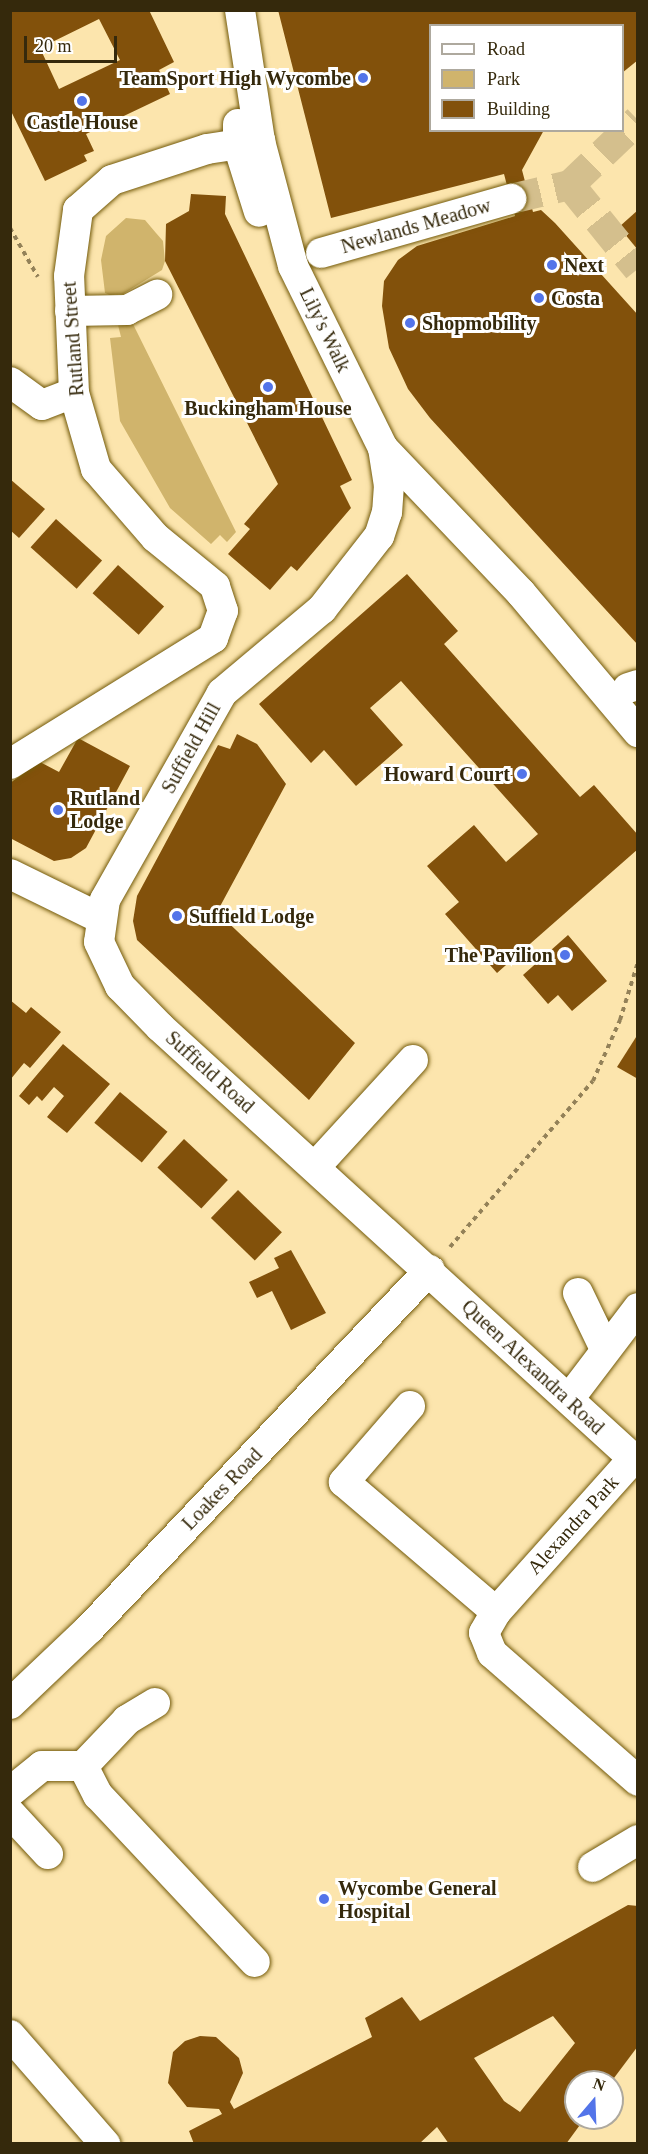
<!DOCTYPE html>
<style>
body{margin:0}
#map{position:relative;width:648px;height:2154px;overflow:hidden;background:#fce5ad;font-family:"Times New Roman",serif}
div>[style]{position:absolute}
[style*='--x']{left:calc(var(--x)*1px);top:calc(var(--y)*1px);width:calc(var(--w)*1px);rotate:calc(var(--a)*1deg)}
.green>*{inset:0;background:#d0b46c}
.building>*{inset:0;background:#82510b;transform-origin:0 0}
.minor-tunnel>*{height:30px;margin-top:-15px;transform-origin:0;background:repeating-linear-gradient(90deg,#d4bf8d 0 30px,transparent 0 45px)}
.path>*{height:4px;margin-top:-2px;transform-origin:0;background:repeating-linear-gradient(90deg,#938158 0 4.5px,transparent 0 9px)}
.roads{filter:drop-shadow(0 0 2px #735a0a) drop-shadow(0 0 2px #735a0a)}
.minor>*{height:30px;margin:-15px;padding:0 15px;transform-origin:15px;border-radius:15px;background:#fff}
.dots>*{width:16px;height:16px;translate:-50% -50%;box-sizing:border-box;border:3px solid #fff;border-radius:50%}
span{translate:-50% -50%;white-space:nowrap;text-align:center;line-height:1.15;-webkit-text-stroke:6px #fff;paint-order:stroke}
.poi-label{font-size:20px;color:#35290c;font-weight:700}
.right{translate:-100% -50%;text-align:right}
.left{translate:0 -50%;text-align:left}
.street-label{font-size:20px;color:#35290c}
.frame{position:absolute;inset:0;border:12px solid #35290c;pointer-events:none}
.legend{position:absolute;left:429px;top:24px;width:195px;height:108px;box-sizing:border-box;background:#fff;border:2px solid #aea99e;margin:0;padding:8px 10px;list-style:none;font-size:18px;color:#35290c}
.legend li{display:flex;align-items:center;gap:12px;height:30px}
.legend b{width:30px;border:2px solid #aea99e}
.north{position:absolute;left:564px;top:2070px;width:60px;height:60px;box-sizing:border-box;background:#fff;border:2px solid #aea99e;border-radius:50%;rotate:19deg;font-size:16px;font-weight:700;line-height:24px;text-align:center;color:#35290c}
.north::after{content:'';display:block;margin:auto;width:21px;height:27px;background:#5374e9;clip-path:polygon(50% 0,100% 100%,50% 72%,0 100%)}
.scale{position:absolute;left:24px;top:36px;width:93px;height:27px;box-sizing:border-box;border:3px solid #35290c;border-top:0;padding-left:8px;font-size:18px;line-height:21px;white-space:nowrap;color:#35290c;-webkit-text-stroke:4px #fff;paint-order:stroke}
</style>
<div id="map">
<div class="green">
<div style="clip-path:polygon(126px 218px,145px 220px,156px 233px,163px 241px,165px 261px,162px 270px,123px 294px,110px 295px,105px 293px,101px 260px,106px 236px)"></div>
<div style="clip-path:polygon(131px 320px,236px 532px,227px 542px,220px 535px,211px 544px,170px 508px,120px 421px,110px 338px,121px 337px,117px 321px)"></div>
</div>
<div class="building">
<div style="clip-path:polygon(evenodd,10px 10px,149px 10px,174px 62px,159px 70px,170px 94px,86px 134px,94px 151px,84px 155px,87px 161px,45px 181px,10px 109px,10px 10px,99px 19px,120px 60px,59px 89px,40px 48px,99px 19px)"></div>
<div style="clip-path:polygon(278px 10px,638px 10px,638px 60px,622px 73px,622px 26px,430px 26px,430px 130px,544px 130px,522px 170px,533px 212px,541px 210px,555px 223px,638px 315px,638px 645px,430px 418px,408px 389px,389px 348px,382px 306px,384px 281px,398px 260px,417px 246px,515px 216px,504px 174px,331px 218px)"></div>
<div style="clip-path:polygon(191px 194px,226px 196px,225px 214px,352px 480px,340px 486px,351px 508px,297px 571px,291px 566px,270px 590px,228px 554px,250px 529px,244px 524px,278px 484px,165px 261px,166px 224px,189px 211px)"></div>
<div style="clip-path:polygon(638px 210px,638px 250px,619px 227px)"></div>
<div style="clip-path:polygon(10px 479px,45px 509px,19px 538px,10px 530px)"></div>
<div style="left:56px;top:519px;width:62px;height:38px;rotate:42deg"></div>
<div style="left:118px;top:565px;width:62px;height:38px;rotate:42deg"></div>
<div style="clip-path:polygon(407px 574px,458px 631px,444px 644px,580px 797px,594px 785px,638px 835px,638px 849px,497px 973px,445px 914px,459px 902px,427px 866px,474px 825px,506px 862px,538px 834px,401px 681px,370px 708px,403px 745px,356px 786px,324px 750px,311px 763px,259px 704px)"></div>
<div style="clip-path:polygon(237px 734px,257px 744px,286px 784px,217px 912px,355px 1043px,309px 1100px,137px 940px,133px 921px,137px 896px,218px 745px,230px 749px)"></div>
<div style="clip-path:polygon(78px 738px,130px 766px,86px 848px,71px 858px,54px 861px,10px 838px,10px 783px,40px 762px,59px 772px)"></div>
<div style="clip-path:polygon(568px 935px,607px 981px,572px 1011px,558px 995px,548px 1004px,523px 975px)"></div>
<div style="clip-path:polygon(10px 1000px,26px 1013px,31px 1007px,61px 1032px,30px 1068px,24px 1063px,10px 1080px)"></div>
<div style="clip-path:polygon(638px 1034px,638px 1079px,617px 1067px)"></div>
<div style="clip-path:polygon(63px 1044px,110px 1084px,67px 1133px,47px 1117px,64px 1096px,54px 1087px,42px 1101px,37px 1096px,29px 1105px,19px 1096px)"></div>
<div style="left:120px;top:1092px;width:62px;height:40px;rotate:40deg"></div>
<div style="left:184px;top:1139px;width:60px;height:39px;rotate:43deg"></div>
<div style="left:238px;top:1190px;width:61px;height:39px;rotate:44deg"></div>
<div style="clip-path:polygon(291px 1250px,326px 1313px,291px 1330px,272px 1291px,257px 1298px,249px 1282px,279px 1268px,274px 1258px)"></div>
<div style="clip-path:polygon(evenodd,628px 1905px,638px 1906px,638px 2046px,611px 2082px,576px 2082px,576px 2118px,585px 2118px,566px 2144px,449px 2144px,437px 2127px,419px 2144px,194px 2144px,189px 2131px,222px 2114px,219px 2109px,187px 2107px,168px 2083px,173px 2052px,185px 2041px,200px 2036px,216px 2037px,239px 2058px,243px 2073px,230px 2102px,234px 2109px,372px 2037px,365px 2018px,402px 1997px,420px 2021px,628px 1905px,553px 2016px,575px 2043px,520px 2112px,504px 2101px,474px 2058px,553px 2016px)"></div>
</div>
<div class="minor-tunnel">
<div style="--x:570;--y:185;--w:108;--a:51"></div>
<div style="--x:511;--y:199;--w:61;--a:-13.3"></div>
<div style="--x:570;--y:185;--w:94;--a:-43.7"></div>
</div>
<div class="path">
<div style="--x:10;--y:228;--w:56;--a:60.3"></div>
<div style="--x:450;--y:1247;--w:219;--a:-49.3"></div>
<div style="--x:593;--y:1081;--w:67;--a:-66.1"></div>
<div style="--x:620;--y:1020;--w:61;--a:-72.8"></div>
</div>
<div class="roads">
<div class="minor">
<div style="--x:240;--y:10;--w:133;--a:81.3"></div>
<div style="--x:260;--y:141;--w:129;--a:75.2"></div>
<div style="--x:293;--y:266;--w:203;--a:63.7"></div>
<div style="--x:383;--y:448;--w:200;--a:46.4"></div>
<div style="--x:521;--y:593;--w:182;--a:49.9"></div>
<div style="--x:238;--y:124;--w:21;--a:90"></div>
<div style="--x:238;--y:145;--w:70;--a:72.6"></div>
<div style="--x:321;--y:253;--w:198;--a:-15.9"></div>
<div style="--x:70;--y:311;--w:57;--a:-1"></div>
<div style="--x:127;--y:310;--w:34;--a:-27"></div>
<div style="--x:10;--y:382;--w:39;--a:36"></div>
<div style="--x:42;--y:405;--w:34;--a:-21"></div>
<div style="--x:383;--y:448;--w:37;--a:81"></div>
<div style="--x:389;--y:485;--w:27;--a:94"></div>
<div style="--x:387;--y:512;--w:25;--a:108"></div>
<div style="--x:379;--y:536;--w:93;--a:128"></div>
<div style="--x:322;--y:609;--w:131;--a:140"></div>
<div style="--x:222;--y:693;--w:238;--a:119.5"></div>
<div style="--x:105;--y:900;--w:42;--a:98.1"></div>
<div style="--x:99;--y:942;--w:49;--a:64.5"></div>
<div style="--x:120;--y:986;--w:57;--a:45.7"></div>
<div style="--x:160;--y:1027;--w:647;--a:42.37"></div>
<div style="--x:628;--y:688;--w:10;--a:-17"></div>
<div style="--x:10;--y:764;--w:239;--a:-31.8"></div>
<div style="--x:213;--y:638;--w:29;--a:-70"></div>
<div style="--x:223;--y:611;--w:26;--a:-108"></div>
<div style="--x:215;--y:586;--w:77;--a:-140.8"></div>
<div style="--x:155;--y:537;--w:90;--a:-130.9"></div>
<div style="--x:96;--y:469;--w:79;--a:-106.1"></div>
<div style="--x:74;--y:393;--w:117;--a:-92.4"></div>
<div style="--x:69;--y:276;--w:67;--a:-82.2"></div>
<div style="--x:78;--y:210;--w:45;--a:-41.4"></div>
<div style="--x:112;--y:180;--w:100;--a:-18.1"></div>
<div style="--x:207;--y:149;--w:54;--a:-8.6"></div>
<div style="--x:10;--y:874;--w:100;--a:26.1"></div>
<div style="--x:315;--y:1167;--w:145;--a:-47.5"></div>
<div style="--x:578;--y:1293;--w:62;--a:64.3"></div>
<div style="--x:569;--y:1399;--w:114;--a:-52.8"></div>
<div style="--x:410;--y:1406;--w:101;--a:131"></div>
<div style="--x:344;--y:1482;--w:200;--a:40.5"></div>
<div style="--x:496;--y:1612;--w:205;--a:-48.2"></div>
<div style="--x:496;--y:1612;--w:24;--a:120"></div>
<div style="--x:484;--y:1633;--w:22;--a:68"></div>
<div style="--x:492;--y:1653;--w:194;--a:41.2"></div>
<div style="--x:155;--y:1703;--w:33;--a:149"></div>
<div style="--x:127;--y:1720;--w:64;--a:133.7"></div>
<div style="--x:83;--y:1766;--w:33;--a:63"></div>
<div style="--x:98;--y:1795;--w:229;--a:46.8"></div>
<div style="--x:10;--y:1704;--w:109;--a:-43.5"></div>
<div style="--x:89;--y:1629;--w:495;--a:-46.5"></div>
<div style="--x:10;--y:1792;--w:41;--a:-39.1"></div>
<div style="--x:42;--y:1766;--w:41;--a:0"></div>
<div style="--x:10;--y:1813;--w:56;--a:47.2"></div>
<div style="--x:593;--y:1867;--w:52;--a:-31"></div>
<div style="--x:10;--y:2035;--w:145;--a:48.9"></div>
</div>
</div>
<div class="dots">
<div style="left:363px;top:78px;background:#5374e9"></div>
<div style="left:82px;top:101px;background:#5374e9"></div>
<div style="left:552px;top:265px;background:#5374e9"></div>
<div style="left:539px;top:298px;background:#5374e9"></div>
<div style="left:410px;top:323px;background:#5374e9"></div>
<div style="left:268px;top:387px;background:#5374e9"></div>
<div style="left:522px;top:774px;background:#5374e9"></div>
<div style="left:58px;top:810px;background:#5374e9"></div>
<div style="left:177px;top:916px;background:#5374e9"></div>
<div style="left:565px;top:955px;background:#5374e9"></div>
<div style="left:324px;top:1899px;background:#5374e9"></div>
</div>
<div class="poi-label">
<span class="right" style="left:351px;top:78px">TeamSport High Wycombe</span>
<span style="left:82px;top:122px">Castle House</span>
<span class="left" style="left:564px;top:265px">Next</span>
<span class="left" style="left:551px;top:298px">Costa</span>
<span class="left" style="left:422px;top:323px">Shopmobility</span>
<span style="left:268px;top:408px">Buckingham House</span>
<span class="right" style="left:510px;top:774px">Howard Court</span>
<span class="left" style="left:70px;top:810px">Rutland<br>Lodge</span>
<span class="left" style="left:189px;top:916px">Suffield Lodge</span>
<span class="right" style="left:553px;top:955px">The Pavilion</span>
<span class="left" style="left:338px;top:1900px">Wycombe General<br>Hospital</span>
</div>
<div class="street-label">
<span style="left:416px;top:226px;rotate:-16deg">Newlands Meadow</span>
<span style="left:325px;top:330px;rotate:64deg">Lily's Walk</span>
<span style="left:73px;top:339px;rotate:-94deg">Rutland Street</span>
<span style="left:191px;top:748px;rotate:-61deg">Suffield Hill</span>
<span style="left:210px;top:1072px;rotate:42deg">Suffield Road</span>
<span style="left:533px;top:1367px;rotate:43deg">Queen Alexandra Road</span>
<span style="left:222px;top:1489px;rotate:-46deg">Loakes Road</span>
<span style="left:573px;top:1525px;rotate:-48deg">Alexandra Park</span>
</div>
<div class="frame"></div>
<ul class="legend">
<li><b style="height:8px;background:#fff"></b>Road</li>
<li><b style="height:16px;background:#d0b46c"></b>Park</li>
<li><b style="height:16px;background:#82510b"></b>Building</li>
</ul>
<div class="north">N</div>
<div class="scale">20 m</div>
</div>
